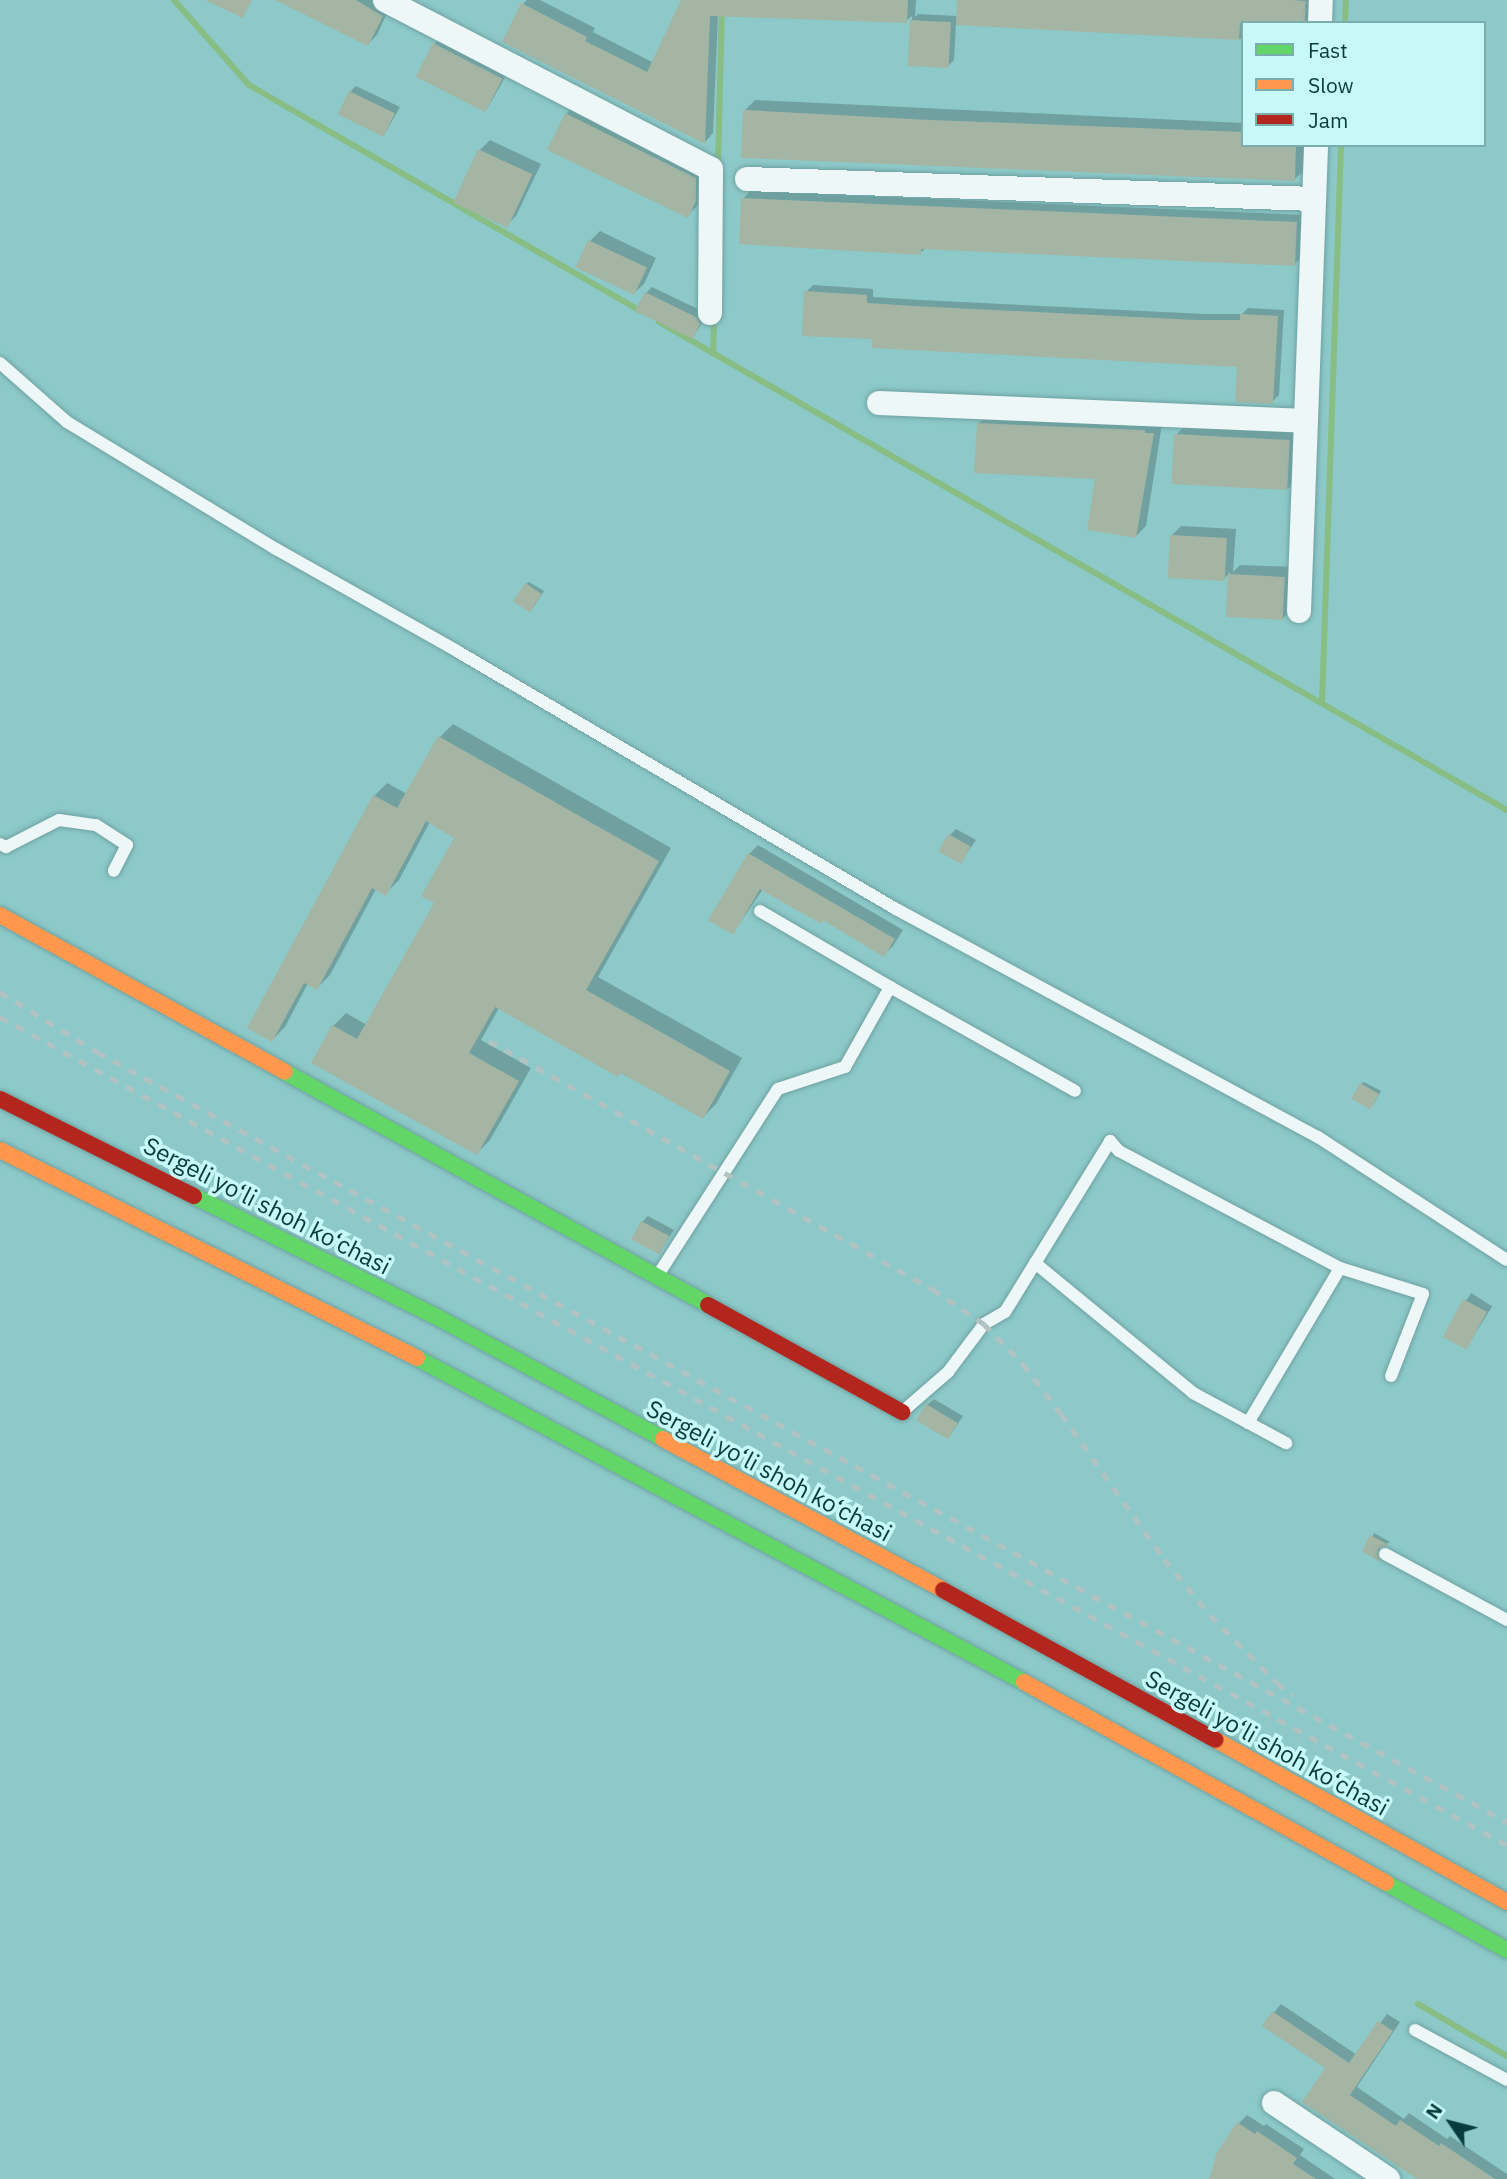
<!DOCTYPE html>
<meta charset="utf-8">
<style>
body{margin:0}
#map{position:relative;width:1507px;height:2179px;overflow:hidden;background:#8cc9c8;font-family:"IBM Plex Sans",sans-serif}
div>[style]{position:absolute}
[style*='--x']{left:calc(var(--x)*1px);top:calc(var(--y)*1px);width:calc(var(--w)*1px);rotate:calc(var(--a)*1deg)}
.shadow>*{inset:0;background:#0003;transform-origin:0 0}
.stream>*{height:6px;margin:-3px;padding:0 3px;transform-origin:3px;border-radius:3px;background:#88bd84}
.building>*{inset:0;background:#a4b5a4;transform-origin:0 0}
.roads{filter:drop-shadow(0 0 2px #6fa1a1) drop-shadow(0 0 2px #6fa1a1)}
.lane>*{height:12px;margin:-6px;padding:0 6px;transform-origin:6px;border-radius:6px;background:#eef7f7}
.street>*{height:24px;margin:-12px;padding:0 12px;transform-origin:12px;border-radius:12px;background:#eef7f7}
.fast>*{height:16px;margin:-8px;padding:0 8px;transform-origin:8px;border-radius:8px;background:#63d668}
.slow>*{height:16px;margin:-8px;padding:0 8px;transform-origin:8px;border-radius:8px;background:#ff974d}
.jam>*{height:16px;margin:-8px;padding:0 8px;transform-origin:8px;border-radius:8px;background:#b3261e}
.rail>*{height:5px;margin-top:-2.5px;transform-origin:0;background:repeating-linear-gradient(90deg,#b1c2c2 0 9px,transparent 0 18px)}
span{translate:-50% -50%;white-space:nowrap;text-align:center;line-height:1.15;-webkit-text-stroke:7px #c7f9f8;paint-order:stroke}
.street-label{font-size:24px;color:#083c3c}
.legend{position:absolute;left:1241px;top:21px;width:245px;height:126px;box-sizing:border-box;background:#c7f9f8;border:2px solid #7badad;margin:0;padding:9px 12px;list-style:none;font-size:21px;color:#083c3c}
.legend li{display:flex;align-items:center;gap:14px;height:35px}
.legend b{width:35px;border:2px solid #7badad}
.north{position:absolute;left:1416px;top:2088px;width:70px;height:70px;-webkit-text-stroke:5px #c7f9f8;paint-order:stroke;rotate:305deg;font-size:19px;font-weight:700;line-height:28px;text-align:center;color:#083c3c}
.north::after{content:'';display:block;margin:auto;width:24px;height:32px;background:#083c3c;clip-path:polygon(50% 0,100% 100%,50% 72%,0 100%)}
</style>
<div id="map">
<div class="shadow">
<div style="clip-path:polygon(279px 0,383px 0,390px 6px,377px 35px,368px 44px)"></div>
<div style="clip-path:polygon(527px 0,540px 0,595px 28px,593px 32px,654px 63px,685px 0,916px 0,915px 17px,918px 14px,958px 16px,959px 0,1314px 0,1313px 23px,1243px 23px,1243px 39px,956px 23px,954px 60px,948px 66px,909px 64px,912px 16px,906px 21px,718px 15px,713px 133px,705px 142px,523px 4px)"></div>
<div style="clip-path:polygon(441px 38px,508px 72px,487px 109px,434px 44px)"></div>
<div style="clip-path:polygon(356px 86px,400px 107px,384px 135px,350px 92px)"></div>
<div style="clip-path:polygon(755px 100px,1243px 123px,1243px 145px,1305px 145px,1304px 170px,1294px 180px,745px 110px)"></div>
<div style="clip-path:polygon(576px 104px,705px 168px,705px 189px,697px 206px,687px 216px,550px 149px,566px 114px)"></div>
<div style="clip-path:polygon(490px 140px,541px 164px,516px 216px,506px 226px,455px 202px,480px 150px)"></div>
<div style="clip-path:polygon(750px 191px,1304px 215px,1302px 257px,1294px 264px,926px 248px,920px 253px,743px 199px)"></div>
<div style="clip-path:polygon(600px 231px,656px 258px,644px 284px,634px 293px,578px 266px,590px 241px)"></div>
<div style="clip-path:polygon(813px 285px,873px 289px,873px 297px,921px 300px,1204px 314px,1242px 314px,1248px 308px,1284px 310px,1279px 395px,1272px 402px,1239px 365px,874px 338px,806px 292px)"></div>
<div style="clip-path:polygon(652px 287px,702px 311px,706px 317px,693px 337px,646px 293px)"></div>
<div style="clip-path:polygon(988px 414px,1162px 424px,1146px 526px,1136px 536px,1097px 477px,978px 424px)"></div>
<div style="clip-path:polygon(1186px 425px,1299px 431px,1298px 479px,1288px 489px,1176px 435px)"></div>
<div style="clip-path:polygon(1181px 526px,1236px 529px,1233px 572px,1240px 565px,1294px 567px,1293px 608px,1283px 618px,1228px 615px,1230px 572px,1224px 579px,1171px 536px)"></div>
<div style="clip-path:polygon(529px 582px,544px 591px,533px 608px,526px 584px)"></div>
<div style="clip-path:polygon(453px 724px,671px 848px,598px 977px,742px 1058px,716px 1104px,703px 1117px,499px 1008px,481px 1040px,531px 1068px,490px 1140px,477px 1153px,333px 1026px,346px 1013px,367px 1025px,437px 903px,457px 837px,430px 822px,399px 880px,386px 893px,376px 889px,330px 975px,317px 988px,308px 983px,285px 1027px,272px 1040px,374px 796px,387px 783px,407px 794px,440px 737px)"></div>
<div style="clip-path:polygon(956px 829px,976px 840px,961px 862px,950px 835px)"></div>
<div style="clip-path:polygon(758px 845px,903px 930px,893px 946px,884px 955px,824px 918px,763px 889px,733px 933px,749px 854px)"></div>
<div style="clip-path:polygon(1364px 1082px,1381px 1091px,1373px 1105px,1361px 1084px)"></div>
<div style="clip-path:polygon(648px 1216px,674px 1230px,659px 1253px,642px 1222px)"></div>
<div style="left:1471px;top:1293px;width:25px;height:50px;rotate:32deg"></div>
<div style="clip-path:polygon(934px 1399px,963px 1416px,949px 1437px,927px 1405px)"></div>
<div style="clip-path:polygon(1374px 1533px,1390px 1542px,1380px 1547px,1380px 1559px,1364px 1551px)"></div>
<div style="clip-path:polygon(1281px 2004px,1357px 2055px,1387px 2014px,1400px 2022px,1357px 2087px,1404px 2119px,1409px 2113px,1447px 2139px,1450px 2136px,1507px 2174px,1507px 2179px,1420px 2179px,1327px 2068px,1264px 2025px)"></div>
<div style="clip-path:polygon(1247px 2115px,1264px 2126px,1266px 2124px,1304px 2149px,1300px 2155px,1335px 2179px,1210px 2179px,1239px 2123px)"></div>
</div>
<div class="stream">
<div style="--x:174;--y:0;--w:113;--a:48.6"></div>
<div style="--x:249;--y:85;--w:452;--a:30"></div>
<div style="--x:1345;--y:23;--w:23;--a:-88"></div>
<div style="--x:718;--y:166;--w:166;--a:-88.6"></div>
<div style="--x:659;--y:322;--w:978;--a:29.92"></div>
<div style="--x:713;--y:353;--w:36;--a:-88"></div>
<div style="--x:1322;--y:703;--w:558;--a:-88.05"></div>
<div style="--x:1418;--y:2004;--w:103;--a:30.3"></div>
</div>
<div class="building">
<div style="clip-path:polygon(205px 0,252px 0,243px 18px)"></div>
<div style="clip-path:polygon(275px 0,356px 0,383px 16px,368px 46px)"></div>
<div style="clip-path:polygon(681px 0,908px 0,907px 23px,710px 16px,705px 144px,502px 42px,521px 3px,587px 37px,585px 41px,647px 72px)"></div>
<div style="clip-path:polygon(957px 0,1291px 0,1306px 1px,1305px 23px,1240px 23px,1239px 40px,956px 25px)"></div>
<div style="left:910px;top:20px;width:41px;height:46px;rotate:3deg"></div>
<div style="left:433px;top:43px;width:78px;height:38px;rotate:27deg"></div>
<div style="left:349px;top:91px;width:51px;height:26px;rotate:26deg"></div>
<div style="clip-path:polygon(743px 110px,930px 120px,1243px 132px,1243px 145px,1296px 145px,1295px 181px,741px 158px)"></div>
<div style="clip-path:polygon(565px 113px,696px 178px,696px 201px,688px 218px,547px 150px)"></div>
<div style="left:478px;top:149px;width:60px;height:59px;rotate:25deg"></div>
<div style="clip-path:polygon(741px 198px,1297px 222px,1295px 266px,921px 249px,921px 255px,739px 244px)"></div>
<div style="left:588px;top:240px;width:65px;height:30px;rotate:25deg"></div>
<div style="clip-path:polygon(804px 291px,867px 295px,867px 303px,914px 306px,1196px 320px,1240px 320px,1240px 314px,1278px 316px,1273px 404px,1235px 402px,1237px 367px,872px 348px,872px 339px,802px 336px)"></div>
<div style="clip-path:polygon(645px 292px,696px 317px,700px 324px,693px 339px,635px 311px)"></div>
<div style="clip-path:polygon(977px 423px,1145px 430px,1145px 433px,1154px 433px,1136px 538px,1087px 530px,1095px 479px,974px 473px)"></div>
<div style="left:1174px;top:434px;width:116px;height:50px;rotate:3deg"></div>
<div style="left:1170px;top:535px;width:57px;height:43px;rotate:3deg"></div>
<div style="left:1228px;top:574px;width:57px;height:43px;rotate:3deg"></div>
<div style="left:525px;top:583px;width:20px;height:22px;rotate:33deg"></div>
<div style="clip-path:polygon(438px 736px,659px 861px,586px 990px,730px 1071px,703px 1119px,621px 1073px,618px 1077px,495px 1007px,469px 1053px,519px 1081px,477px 1155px,311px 1063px,332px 1025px,357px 1039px,434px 903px,421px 896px,454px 838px,426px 821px,386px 896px,372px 888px,317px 990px,304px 983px,272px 1042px,247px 1028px,373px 795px,397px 808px)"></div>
<div style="left:948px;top:834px;width:26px;height:20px;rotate:29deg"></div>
<div style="clip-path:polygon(748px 853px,895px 939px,884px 957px,823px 920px,821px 924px,760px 889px,733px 935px,708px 920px)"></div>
<div style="left:1360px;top:1083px;width:22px;height:18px;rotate:30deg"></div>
<div style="left:641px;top:1221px;width:32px;height:21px;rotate:28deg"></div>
<div style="left:1463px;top:1299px;width:27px;height:43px;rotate:28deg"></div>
<div style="left:926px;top:1404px;width:37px;height:19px;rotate:31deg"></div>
<div style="clip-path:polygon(1370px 1535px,1389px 1545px,1378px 1549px,1380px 1562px,1362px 1551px)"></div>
<div style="clip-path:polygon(1272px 2011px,1349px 2063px,1378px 2021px,1393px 2031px,1350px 2095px,1396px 2126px,1400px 2120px,1439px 2146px,1441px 2143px,1495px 2179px,1417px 2179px,1302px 2102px,1325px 2068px,1262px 2026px)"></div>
<div style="clip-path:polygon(1237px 2122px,1255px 2134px,1257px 2131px,1297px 2158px,1293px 2164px,1316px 2179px,1209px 2179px,1217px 2152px)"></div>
</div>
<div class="roads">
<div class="lane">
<div style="--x:0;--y:363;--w:89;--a:41.4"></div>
<div style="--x:67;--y:422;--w:245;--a:31.3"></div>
<div style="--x:276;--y:549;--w:206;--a:29.4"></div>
<div style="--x:455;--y:650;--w:511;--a:30.43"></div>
<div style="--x:896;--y:909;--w:480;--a:28.4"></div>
<div style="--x:1318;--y:1137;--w:225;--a:33.1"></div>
<div style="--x:0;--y:844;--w:7;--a:27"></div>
<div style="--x:6;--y:847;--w:59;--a:-27"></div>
<div style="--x:59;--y:820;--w:37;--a:8"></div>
<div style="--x:96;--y:825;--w:37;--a:33"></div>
<div style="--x:127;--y:845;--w:29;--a:117"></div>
<div style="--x:760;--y:911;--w:151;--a:30.3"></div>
<div style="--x:1035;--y:1263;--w:205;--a:39.4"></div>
<div style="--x:1193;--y:1393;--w:106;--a:28.3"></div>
<div style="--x:658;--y:1275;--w:221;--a:-57.2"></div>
<div style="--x:778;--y:1089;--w:71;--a:-18.2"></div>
<div style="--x:845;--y:1067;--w:92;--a:-60.6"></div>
<div style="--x:890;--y:987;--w:212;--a:29.3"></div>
<div style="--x:902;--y:1412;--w:61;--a:-41"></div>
<div style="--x:948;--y:1372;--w:60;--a:-53.1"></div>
<div style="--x:984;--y:1324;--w:24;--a:-30"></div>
<div style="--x:1005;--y:1312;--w:201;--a:-58.4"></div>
<div style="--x:1110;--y:1141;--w:13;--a:48"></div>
<div style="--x:1119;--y:1151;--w:250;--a:27.9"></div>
<div style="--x:1340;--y:1268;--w:87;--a:17.4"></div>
<div style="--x:1423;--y:1294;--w:88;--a:111.3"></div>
<div style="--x:1248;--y:1423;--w:180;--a:-59.3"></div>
<div style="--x:1385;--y:1554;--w:139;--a:28.4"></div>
<div style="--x:1415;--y:2030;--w:105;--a:28.5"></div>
</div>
<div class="street">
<div style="--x:385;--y:0;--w:367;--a:27.4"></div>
<div style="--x:711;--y:169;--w:144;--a:90.4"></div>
<div style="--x:1320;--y:23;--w:23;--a:-88"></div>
<div style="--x:747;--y:179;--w:567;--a:2.02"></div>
<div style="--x:879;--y:403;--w:427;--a:2.4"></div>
<div style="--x:1299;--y:611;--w:466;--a:-87.9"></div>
<div style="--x:1274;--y:2103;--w:137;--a:33.7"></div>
</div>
<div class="fast">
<div style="--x:285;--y:1072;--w:483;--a:28.8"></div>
<div style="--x:194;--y:1196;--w:269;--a:26.5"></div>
<div style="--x:435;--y:1316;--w:259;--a:28.3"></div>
<div style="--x:417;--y:1358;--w:688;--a:28.09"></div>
<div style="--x:1386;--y:1883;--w:138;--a:29"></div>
</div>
<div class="slow">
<div style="--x:0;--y:915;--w:325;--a:28.8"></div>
<div style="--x:0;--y:1150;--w:466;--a:26.5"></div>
<div style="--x:663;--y:1439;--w:318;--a:28.3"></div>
<div style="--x:1024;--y:1682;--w:414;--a:29"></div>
<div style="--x:1216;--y:1740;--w:333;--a:29.1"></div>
</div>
<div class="jam">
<div style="--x:0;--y:1099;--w:217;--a:26.6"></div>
<div style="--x:708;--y:1305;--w:222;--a:28.9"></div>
<div style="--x:943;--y:1590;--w:311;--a:28.8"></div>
</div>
</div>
<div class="rail">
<div style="--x:0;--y:992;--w:114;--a:31.7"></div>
<div style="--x:97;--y:1052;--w:1607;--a:28.64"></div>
<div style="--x:0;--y:1017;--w:1719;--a:28.79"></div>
<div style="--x:489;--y:1041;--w:508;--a:29.24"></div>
<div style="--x:932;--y:1289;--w:63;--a:33.9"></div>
<div style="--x:984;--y:1324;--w:56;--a:45.7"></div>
<div style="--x:1023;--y:1364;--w:63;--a:52.8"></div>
<div style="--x:1061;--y:1414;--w:178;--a:54.6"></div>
<div style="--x:1164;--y:1559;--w:72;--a:50.6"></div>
<div style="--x:1210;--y:1615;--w:95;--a:45.4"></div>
<div style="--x:1277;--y:1683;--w:20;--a:37"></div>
</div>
<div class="street-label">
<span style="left:267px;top:1206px;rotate:27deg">Sergeli yo‘li shoh ko‘chasi</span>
<span style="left:769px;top:1471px;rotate:28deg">Sergeli yo‘li shoh ko‘chasi</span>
<span style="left:1267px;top:1743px;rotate:29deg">Sergeli yo‘li shoh ko‘chasi</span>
</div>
<ul class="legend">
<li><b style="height:9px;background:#63d668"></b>Fast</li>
<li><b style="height:9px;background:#ff974d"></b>Slow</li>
<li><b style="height:9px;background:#b3261e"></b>Jam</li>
</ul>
<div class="north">N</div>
</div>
